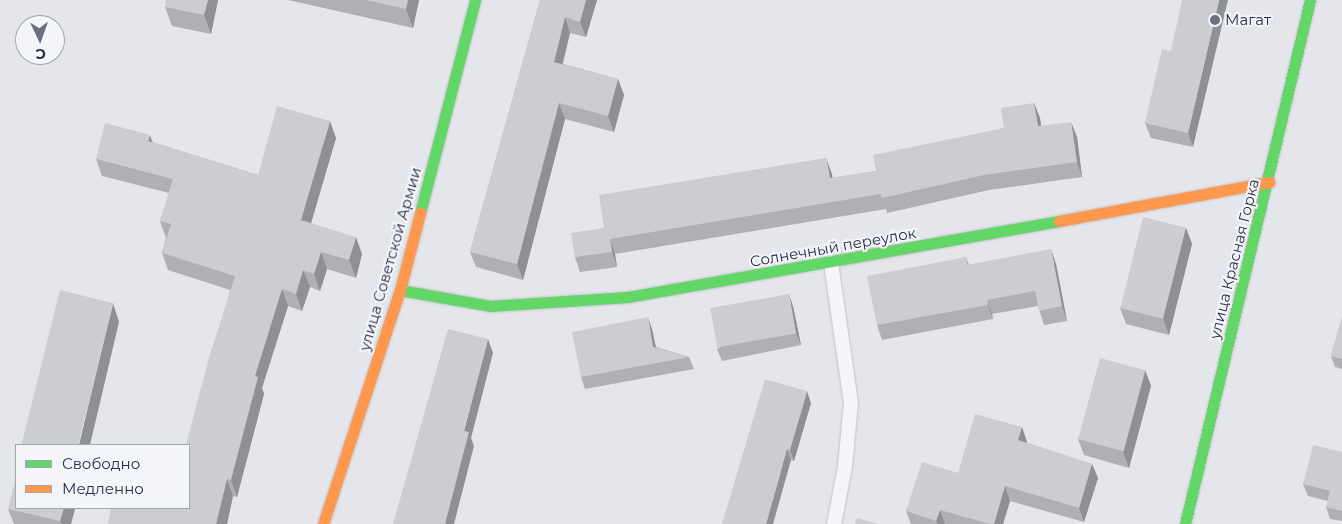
<!DOCTYPE html>
<meta charset="utf-8">
<style>
body{margin:0}
#map{position:relative;width:1342px;height:524px;overflow:hidden;background:#e5e6eb;font-family:Montserrat,sans-serif}
div>[style]{position:absolute}
[style*='--x']{left:calc(var(--x)*1px);top:calc(var(--y)*1px);width:calc(var(--w)*1px);rotate:calc(var(--a)*1deg)}
.roads{filter:drop-shadow(0 0 1px #c2c3c9) drop-shadow(0 0 1px #c2c3c9)}
.lane>*{height:14px;margin:-7px;padding:0 7px;transform-origin:7px;border-radius:7px;background:#f5f5f7}
.fast>*{height:11px;margin:-5.5px;padding:0 5.5px;transform-origin:5.5px;border-radius:5.5px;background:#63d668}
.slow>*{height:11px;margin:-5.5px;padding:0 5.5px;transform-origin:5.5px;border-radius:5.5px;background:#ff974d}
.wall>*{inset:0;background:#afb0b5}
.shaded-wall>*{inset:0;background:#8f9094}
.building>*{inset:0;background:#cccdd3;transform-origin:0 0}
.dots>*{width:14px;height:14px;translate:-50% -50%;box-sizing:border-box;border:2px solid #f3f5f9;border-radius:50%}
span{translate:-50% -50%;white-space:nowrap;text-align:center;line-height:1.15;-webkit-text-stroke:4px #f3f5f9;paint-order:stroke}
.poi-label{font-size:15px;color:#292e47}
.left{translate:0 -50%;text-align:left}
.street-label{font-size:15px;color:#292e47}
.legend{position:absolute;left:15px;top:444px;width:175px;height:65px;box-sizing:border-box;background:#f3f5f9;border:1px solid #a2a5b2;margin:0;padding:6px 9px;list-style:none;font-size:15px;color:#292e47}
.legend li{display:flex;align-items:center;gap:10px;height:25px}
.legend b{width:25px;border:1px solid #a2a5b2}
.north{position:absolute;left:15px;top:15px;width:50px;height:50px;box-sizing:border-box;background:#f3f5f9;border:1px solid #a2a5b2;border-radius:50%;rotate:177deg;font-size:14px;font-weight:700;line-height:20px;text-align:center;color:#292e47}
.north::after{content:'';display:block;margin:auto;width:18px;height:22px;background:#6b6e80;clip-path:polygon(50% 0,100% 100%,50% 72%,0 100%)}
</style>
<div id="map">
<div class="roads">
<div class="lane">
<div style="--x:831;--y:263;--w:141;--a:81.9"></div>
<div style="--x:851;--y:403;--w:64;--a:95.4"></div>
<div style="--x:845;--y:467;--w:58;--a:100.9"></div>
</div>
<div class="fast">
<div style="--x:420;--y:213;--w:220;--a:-75.5"></div>
<div style="--x:400;--y:290;--w:91;--a:10.1"></div>
<div style="--x:490;--y:306;--w:138;--a:-3.7"></div>
<div style="--x:628;--y:297;--w:438;--a:-10"></div>
<div style="--x:1185;--y:524;--w:539;--a:-76.58"></div>
</div>
<div class="slow">
<div style="--x:1059;--y:221;--w:214;--a:-10.5"></div>
<div style="--x:323;--y:524;--w:246;--a:-71.8"></div>
<div style="--x:400;--y:290;--w:80;--a:-75.4"></div>
</div>
</div>
<div class="wall">
<div style="clip-path:polygon(218px 0,211px 34px,172px 26px,165px 7px)"></div>
<div style="clip-path:polygon(288px 0,419px 0,413px 28px)"></div>
<div style="clip-path:polygon(540px 0,597px 0,586px 37px,570px 33px,563px 64px,618px 79px,624px 95px,614px 132px,565px 119px,523px 280px,476px 267px,470px 252px)"></div>
<div style="clip-path:polygon(1171px 51px,1193px 147px,1151px 138px,1145px 123px)"></div>
<div style="clip-path:polygon(1034px 103px,1040px 118px,1041px 126px,1077px 137px,1082px 177px,989px 190px,887px 213px,886px 209px,615px 254px,617px 267px,580px 272px,575px 257px,604px 228px,832px 174px,832px 178px,876px 171px,1004px 128px)"></div>
<div style="clip-path:polygon(336px 138px,311px 223px,362px 254px,356px 278px,327px 269px,320px 291px,310px 287px,302px 311px,288px 306px,262px 388px,264px 394px,237px 497px,233px 496px,227px 524px,108px 524px,189px 508px,230px 290px,168px 270px,162px 253px,166px 238px,160px 221px,169px 193px,102px 176px,96px 159px,152px 142px,258px 175px)"></div>
<div style="clip-path:polygon(1186px 228px,1192px 244px,1169px 335px,1126px 324px,1120px 308px)"></div>
<div style="clip-path:polygon(966px 257px,969px 265px,1056px 264px,1067px 321px,1044px 325px,1038px 306px,992px 314px,993px 319px,882px 340px,877px 325px)"></div>
<div style="clip-path:polygon(793px 306px,801px 345px,722px 361px,717px 349px)"></div>
<div style="clip-path:polygon(1342px 317px,1342px 369px,1335px 367px,1331px 356px)"></div>
<div style="clip-path:polygon(652px 329px,656px 347px,689px 357px,694px 369px,585px 389px,581px 377px)"></div>
<div style="clip-path:polygon(1145px 370px,1151px 386px,1129px 468px,1084px 455px,1078px 439px)"></div>
<div style="clip-path:polygon(811px 403px,794px 461px,791px 460px,722px 524px)"></div>
<div style="clip-path:polygon(1022px 427px,1027px 442px,1027px 443px,1092px 464px,1098px 478px,1084px 522px,1010px 501px,1003px 524px,911px 524px,906px 511px)"></div>
<div style="clip-path:polygon(1342px 452px,1342px 521px,1330px 519px,1326px 507px,1328px 501px,1308px 496px,1303px 484px)"></div>
<div style="clip-path:polygon(16px 508px,75px 508px,71px 524px,14px 524px,8px 509px)"></div>
</div>
<div class="shaded-wall">
<div style="clip-path:polygon(208px 0,218px 0,211px 34px,204px 15px)"></div>
<div style="clip-path:polygon(408px 0,419px 0,413px 28px,406px 9px)"></div>
<div style="clip-path:polygon(586px 0,597px 0,586px 37px,580px 22px)"></div>
<div style="clip-path:polygon(1219px 0,1228px 0,1193px 147px,1188px 133px)"></div>
<div style="clip-path:polygon(565px 17px,570px 33px,559px 77px,554px 62px)"></div>
<div style="clip-path:polygon(618px 79px,624px 95px,614px 132px,608px 116px)"></div>
<div style="clip-path:polygon(559px 103px,565px 119px,523px 280px,517px 264px)"></div>
<div style="clip-path:polygon(1034px 103px,1040px 118px,1043px 141px,1038px 126px)"></div>
<div style="clip-path:polygon(330px 121px,336px 138px,307px 237px,301px 220px)"></div>
<div style="clip-path:polygon(1071px 122px,1077px 137px,1082px 177px,1077px 162px)"></div>
<div style="clip-path:polygon(150px 135px,156px 152px,148px 141px)"></div>
<div style="clip-path:polygon(826px 158px,832px 174px,835px 193px,830px 178px)"></div>
<div style="clip-path:polygon(1186px 228px,1192px 244px,1169px 335px,1163px 319px)"></div>
<div style="clip-path:polygon(356px 237px,362px 254px,356px 278px,349px 260px)"></div>
<div style="clip-path:polygon(610px 239px,615px 254px,617px 267px,612px 252px)"></div>
<div style="clip-path:polygon(1051px 249px,1056px 264px,1067px 321px,1062px 306px)"></div>
<div style="clip-path:polygon(321px 252px,327px 269px,320px 291px,314px 274px)"></div>
<div style="clip-path:polygon(303px 270px,310px 287px,302px 311px,296px 294px)"></div>
<div style="clip-path:polygon(282px 289px,288px 306px,262px 388px,264px 394px,237px 497px,231px 480px,255px 376px)"></div>
<div style="clip-path:polygon(789px 294px,793px 306px,801px 345px,796px 333px)"></div>
<div style="clip-path:polygon(987px 300px,992px 314px,993px 319px,988px 305px)"></div>
<div style="clip-path:polygon(113px 303px,119px 322px,90px 445px,79px 445px)"></div>
<div style="clip-path:polygon(648px 317px,652px 329px,658px 358px,653px 347px)"></div>
<div style="clip-path:polygon(488px 339px,493px 353px,471px 438px,474px 446px,454px 524px,445px 524px,464px 431px)"></div>
<div style="clip-path:polygon(1145px 370px,1151px 386px,1129px 468px,1123px 452px)"></div>
<div style="clip-path:polygon(807px 391px,811px 403px,794px 461px,790px 450px)"></div>
<div style="clip-path:polygon(1022px 427px,1027px 442px,1023px 454px,1018px 440px)"></div>
<div style="clip-path:polygon(787px 449px,791px 460px,773px 524px,766px 524px)"></div>
<div style="clip-path:polygon(1092px 464px,1098px 478px,1084px 522px,1079px 508px)"></div>
<div style="clip-path:polygon(227px 479px,233px 496px,227px 524px,216px 524px)"></div>
<div style="clip-path:polygon(1005px 486px,1010px 501px,1003px 524px,994px 524px)"></div>
<div style="clip-path:polygon(64px 508px,75px 508px,71px 524px,62px 524px,60px 521px)"></div>
<div style="clip-path:polygon(940px 510px,945px 524px,938px 524px,936px 521px)"></div>
</div>
<div class="building">
<div style="clip-path:polygon(166px 0,208px 0,204px 15px,165px 7px)"></div>
<div style="clip-path:polygon(366px 0,408px 0,406px 9px)"></div>
<div style="clip-path:polygon(540px 0,586px 0,580px 22px,565px 17px,554px 62px,618px 79px,608px 116px,559px 103px,517px 264px,470px 252px)"></div>
<div style="clip-path:polygon(1182px 0,1219px 0,1188px 133px,1145px 123px,1162px 49px,1171px 51px)"></div>
<div style="clip-path:polygon(1034px 103px,1038px 126px,1071px 122px,1077px 162px,984px 175px,882px 198px,881px 194px,610px 239px,612px 252px,575px 257px,571px 233px,604px 228px,599px 195px,826px 158px,830px 178px,876px 171px,873px 155px,1004px 128px,1001px 108px)"></div>
<div style="clip-path:polygon(277px 106px,330px 121px,301px 220px,356px 237px,349px 260px,321px 252px,314px 274px,303px 270px,296px 294px,282px 289px,255px 376px,258px 377px,231px 480px,227px 479px,216px 524px,108px 524px,111px 508px,189px 508px,189px 445px,186px 445px,208px 361px,235px 276px,162px 253px,171px 224px,160px 221px,173px 179px,96px 159px,105px 123px,150px 135px,148px 141px,258px 175px)"></div>
<div style="left:1143px;top:217px;width:44px;height:94px;rotate:14deg"></div>
<div style="clip-path:polygon(1051px 249px,1062px 306px,1039px 311px,1035px 291px,987px 300px,988px 305px,877px 325px,867px 276px,966px 257px,967px 265px)"></div>
<div style="left:60px;top:290px;width:55px;height:159px;rotate:14deg"></div>
<div style="left:789px;top:294px;width:40px;height:80px;rotate:80deg"></div>
<div style="clip-path:polygon(648px 317px,653px 347px,689px 357px,581px 377px,572px 332px)"></div>
<div style="clip-path:polygon(1342px 317px,1342px 359px,1331px 356px)"></div>
<div style="clip-path:polygon(448px 329px,488px 339px,464px 431px,469px 432px,445px 524px,393px 524px)"></div>
<div style="left:1100px;top:358px;width:47px;height:84px;rotate:15deg"></div>
<div style="clip-path:polygon(765px 379px,807px 391px,790px 450px,787px 449px,766px 524px,722px 524px)"></div>
<div style="clip-path:polygon(975px 414px,1022px 427px,1018px 440px,1092px 464px,1079px 508px,1005px 486px,994px 524px,990px 524px,940px 510px,936px 521px,906px 511px,922px 462px,958px 473px)"></div>
<div style="clip-path:polygon(1313px 445px,1342px 452px,1342px 511px,1326px 507px,1330px 491px,1303px 484px)"></div>
<div style="clip-path:polygon(16px 476px,16px 508px,64px 508px,60px 521px,8px 509px)"></div>
<div style="clip-path:polygon(857px 518px,878px 524px,855px 524px)"></div>
</div>
<div class="dots">
<div style="left:1215px;top:20px;background:#6b6e80"></div>
</div>
<div class="poi-label">
<span class="left" style="left:1225px;top:20px">Магат</span>
</div>
<div class="street-label">
<span style="left:833px;top:247px;rotate:-10deg">Солнечный переулок</span>
<span style="left:390px;top:259px;rotate:-74deg">улица Советской Армии</span>
<span style="left:1234px;top:259px;rotate:-76deg">улица Красная Горка</span>
</div>
<ul class="legend">
<li><b style="height:6px;background:#63d668"></b>Свободно</li>
<li><b style="height:6px;background:#ff974d"></b>Медленно</li>
</ul>
<div class="north">С</div>
</div>
